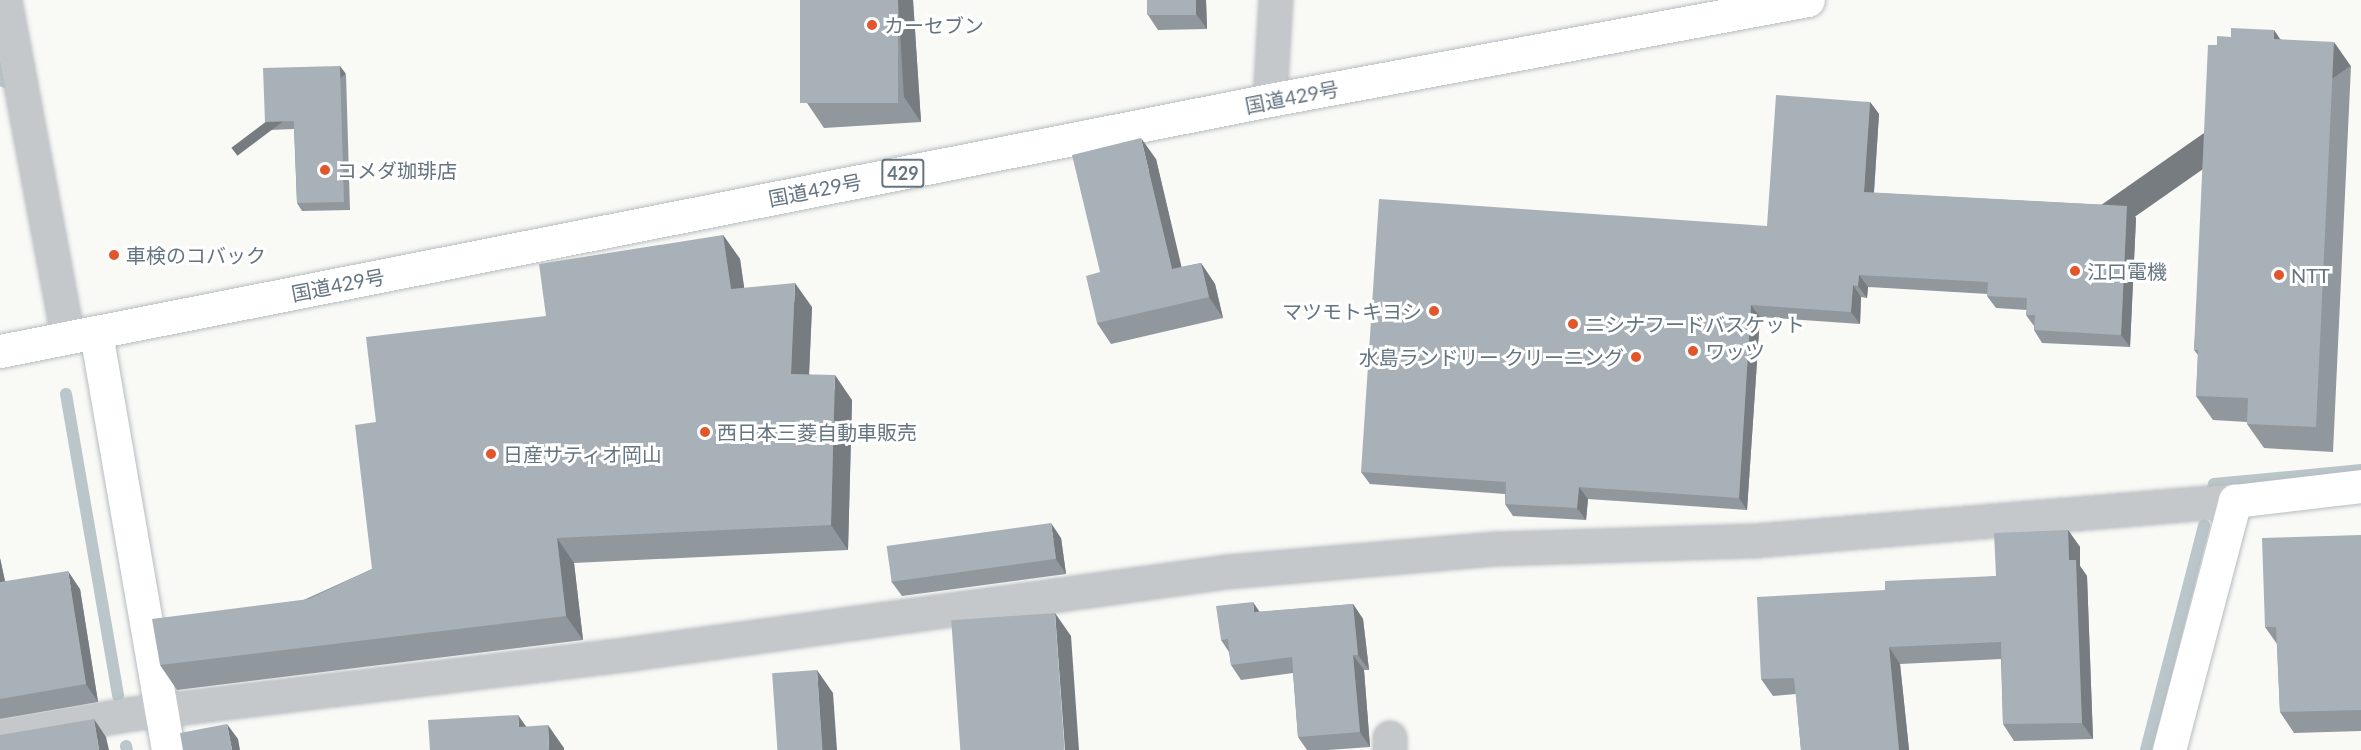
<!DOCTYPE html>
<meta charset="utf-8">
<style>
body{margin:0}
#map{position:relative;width:2361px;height:750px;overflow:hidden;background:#f9f9f6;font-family:Lato,"Noto Sans JP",sans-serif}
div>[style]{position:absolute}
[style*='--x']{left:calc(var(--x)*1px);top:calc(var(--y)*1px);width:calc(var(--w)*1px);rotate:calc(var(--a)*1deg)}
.stream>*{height:12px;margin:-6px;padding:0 6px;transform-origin:6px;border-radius:6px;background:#bac6ca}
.roads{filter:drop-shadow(0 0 2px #b6bcc0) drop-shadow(0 0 2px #b6bcc0)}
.street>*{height:32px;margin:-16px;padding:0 16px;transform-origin:16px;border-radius:16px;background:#c4c8cb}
.secondary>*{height:33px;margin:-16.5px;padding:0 16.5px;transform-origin:16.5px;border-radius:16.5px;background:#fff}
.highway>*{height:33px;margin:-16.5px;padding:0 16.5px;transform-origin:16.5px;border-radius:16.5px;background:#fff}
.wall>*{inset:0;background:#90989d}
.shaded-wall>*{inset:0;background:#767c80;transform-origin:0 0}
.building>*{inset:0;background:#a8b1b7;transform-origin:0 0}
.dots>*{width:16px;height:16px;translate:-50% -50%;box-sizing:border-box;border:3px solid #fff;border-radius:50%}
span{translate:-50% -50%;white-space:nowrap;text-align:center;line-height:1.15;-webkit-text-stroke:6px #fff;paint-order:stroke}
.shield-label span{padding:2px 4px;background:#fff;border:2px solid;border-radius:4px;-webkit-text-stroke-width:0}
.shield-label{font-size:18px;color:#647481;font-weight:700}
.poi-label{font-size:20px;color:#647481}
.left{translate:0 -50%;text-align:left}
.right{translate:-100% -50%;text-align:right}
.street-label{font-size:20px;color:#647481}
</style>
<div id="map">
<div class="stream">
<div style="--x:0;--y:59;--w:23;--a:80"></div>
<div style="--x:66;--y:394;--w:306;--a:80.2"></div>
<div style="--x:2212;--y:492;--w:8;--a:-76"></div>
<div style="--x:2214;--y:484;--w:148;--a:-5.4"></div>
<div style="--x:126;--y:746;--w:4;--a:76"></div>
<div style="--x:2146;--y:750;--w:232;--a:-75.5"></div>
</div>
<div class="roads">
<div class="street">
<div style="--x:5;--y:0;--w:344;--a:79.4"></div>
<div style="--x:1270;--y:100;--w:100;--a:-86.6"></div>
<div style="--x:0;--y:737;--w:128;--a:-9.9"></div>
<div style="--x:126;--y:715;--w:503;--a:-6.86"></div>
<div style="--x:625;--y:655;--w:608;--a:-7.85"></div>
<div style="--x:1227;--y:572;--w:272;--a:-4.9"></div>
<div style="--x:1498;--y:549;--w:257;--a:-1.8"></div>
<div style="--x:1755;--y:541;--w:482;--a:-4.8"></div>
<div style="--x:1390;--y:750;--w:12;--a:-90"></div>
</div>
<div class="secondary">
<div style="--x:96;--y:333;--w:423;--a:80.2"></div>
<div style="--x:2169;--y:750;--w:258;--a:-75.2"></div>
<div style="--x:2235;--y:501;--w:127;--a:-6.8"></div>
</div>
<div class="highway">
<div style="--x:0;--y:351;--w:1295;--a:-11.18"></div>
<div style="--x:1270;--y:100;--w:547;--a:-10.53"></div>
</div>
</div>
<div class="wall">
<div style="clip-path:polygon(800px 0,913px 0,921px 122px,824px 128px,807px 103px)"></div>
<div style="clip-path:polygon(1147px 0,1206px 0,1207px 29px,1158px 30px,1148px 15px)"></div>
<div style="clip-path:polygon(2280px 39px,2351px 66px,2333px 452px,2264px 448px,2247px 424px,2247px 422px,2213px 420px,2196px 396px,2198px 355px,2194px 350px,2217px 45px)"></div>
<div style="clip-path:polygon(346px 74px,350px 210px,302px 211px,297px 203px,294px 129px,270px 130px,265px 122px)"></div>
<div style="clip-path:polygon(1870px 102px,1879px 114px,1874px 193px,2127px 206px,2136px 218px,2130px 347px,2042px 343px,2034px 330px,2034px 326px,2026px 315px,2027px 310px,1996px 308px,1987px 296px,1988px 294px,1868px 287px,1867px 298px,1861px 297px,1860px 324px,1760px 317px,1747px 510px,1588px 499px,1586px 520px,1513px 516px,1505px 504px,1505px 494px,1370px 484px,1361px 472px,1767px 226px)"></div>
<div style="clip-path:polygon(1156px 159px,1181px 267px,1201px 263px,1215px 284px,1223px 318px,1111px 344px,1097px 323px,1100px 272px)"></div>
<div style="clip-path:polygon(723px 235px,740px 259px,744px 288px,812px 307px,809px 374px,852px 400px,848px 550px,574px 563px,583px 640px,177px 690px,160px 665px,372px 569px,376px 422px,546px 316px)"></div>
<div style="clip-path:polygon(2068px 530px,2080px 547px,2080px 566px,2087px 576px,2093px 739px,2014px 741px,2003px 724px,2001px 659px,1900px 664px,1909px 750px,1801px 750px,1796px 694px,1773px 696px,1761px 679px,1885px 590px,1996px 576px)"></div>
<div style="clip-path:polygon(2361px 535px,2361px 731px,2294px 733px,2280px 712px,2277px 644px,2265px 627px)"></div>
<div style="clip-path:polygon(1061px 538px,1066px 574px,902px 596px,891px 581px)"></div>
<div style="clip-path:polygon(0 558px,5px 581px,80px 589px,98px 702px,0 719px)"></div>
<div style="clip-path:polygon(1353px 604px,1363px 619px,1369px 670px,1364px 670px,1370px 747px,1328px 750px,1307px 750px,1298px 737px,1293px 673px,1241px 680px,1231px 665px,1229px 652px,1221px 640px,1260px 612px)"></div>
</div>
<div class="shaded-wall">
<div style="clip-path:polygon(898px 0,913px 0,921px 122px,904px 97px)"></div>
<div style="clip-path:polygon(1196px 0,1206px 0,1207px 29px,1196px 14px)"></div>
<div style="clip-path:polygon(2274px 30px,2291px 55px,2274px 39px)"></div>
<div style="left:2334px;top:42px;width:29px;height:385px;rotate:55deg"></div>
<div style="left:340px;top:66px;width:10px;height:136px;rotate:53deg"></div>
<div style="clip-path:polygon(1870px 102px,1879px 114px,1873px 205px,1864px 192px)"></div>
<div style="clip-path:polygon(1141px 138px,1156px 159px,1187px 290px,1172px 269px)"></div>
<div style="clip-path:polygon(2127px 206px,2136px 218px,2130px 347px,2121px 335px)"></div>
<div style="clip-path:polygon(723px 235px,740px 259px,748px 314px,731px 289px)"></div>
<div style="clip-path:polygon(1201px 263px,1215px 284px,1223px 318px,1209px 297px)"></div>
<div style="clip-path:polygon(1859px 275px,1868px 287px,1867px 298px,1858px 286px)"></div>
<div style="clip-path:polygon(795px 283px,812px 307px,808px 398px,791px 374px)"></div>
<div style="clip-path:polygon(1853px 285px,1861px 297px,1860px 324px,1851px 312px)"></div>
<div style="clip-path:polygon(1751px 305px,1760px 317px,1747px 510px,1739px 498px)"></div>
<div style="clip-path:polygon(835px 375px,852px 400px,848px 550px,831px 525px)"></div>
<div style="clip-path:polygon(1579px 487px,1588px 499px,1586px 520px,1577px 508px)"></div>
<div style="clip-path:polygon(1051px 523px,1061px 538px,1066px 574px,1056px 559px)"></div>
<div style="clip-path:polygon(2068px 530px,2080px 547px,2080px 566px,2087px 576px,2093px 739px,2082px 723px,2069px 560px)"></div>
<div style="clip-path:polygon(557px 538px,574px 563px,583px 640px,566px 616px)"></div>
<div style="clip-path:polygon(0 558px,9px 600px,0 588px)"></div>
<div style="clip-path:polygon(68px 571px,80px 589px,98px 702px,86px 684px)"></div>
<div style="clip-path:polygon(1253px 602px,1263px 617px,1254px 612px)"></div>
<div style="clip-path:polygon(1353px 604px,1363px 619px,1369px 670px,1358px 655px)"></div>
<div style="clip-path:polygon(1055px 613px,1071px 636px,1079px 750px,1065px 750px)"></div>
<div style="clip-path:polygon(1889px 647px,1900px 664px,1909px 750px,1899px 750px)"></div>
<div style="clip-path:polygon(1353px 655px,1364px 670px,1370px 747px,1360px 732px)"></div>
<div style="clip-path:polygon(817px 670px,833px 693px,837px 750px,822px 750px)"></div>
<div style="clip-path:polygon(518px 715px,535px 739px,519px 727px)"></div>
<div style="clip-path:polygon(94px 719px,106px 737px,109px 750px,99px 750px)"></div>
<div style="clip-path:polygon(227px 724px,238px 739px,240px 750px,232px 750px)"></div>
<div style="clip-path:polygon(548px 725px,564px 748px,564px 750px,549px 750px)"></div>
</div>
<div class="building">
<div style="left:800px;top:0;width:98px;height:103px"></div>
<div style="left:1147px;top:0;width:49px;height:15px"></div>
<div style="clip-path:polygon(2231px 28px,2274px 30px,2274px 39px,2334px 42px,2316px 427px,2247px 424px,2248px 398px,2196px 396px,2198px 350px,2194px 350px,2208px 45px,2217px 45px,2217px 36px,2231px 37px)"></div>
<div style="clip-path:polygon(340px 66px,344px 202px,297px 203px,294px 121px,265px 122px,263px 68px)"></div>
<div style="clip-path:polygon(1776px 95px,1870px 102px,1864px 192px,2127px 206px,2121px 335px,2034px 330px,2035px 315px,2026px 315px,2027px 298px,1987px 296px,1988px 282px,1859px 275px,1858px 286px,1853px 285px,1851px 312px,1751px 305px,1739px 498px,1579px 487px,1577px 508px,1505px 504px,1506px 482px,1361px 472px,1379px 199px,1767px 226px)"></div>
<div style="clip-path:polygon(1141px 138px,1172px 269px,1201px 263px,1209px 297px,1097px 323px,1086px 276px,1100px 272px,1072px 155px)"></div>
<div style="clip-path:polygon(723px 235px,731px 289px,795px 283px,791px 374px,835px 375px,831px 525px,557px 538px,566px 616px,160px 665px,152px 619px,309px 599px,372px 569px,355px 425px,376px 422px,366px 337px,546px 316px,539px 264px)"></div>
<div style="left:1051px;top:523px;width:36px;height:166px;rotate:82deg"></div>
<div style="clip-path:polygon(2068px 530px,2069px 560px,2076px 560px,2082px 723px,2003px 724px,2001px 642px,1889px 647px,1899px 750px,1801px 750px,1794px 678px,1761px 679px,1757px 597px,1885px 590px,1885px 581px,1996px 576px,1994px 533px)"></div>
<div style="clip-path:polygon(2361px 535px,2361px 710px,2280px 712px,2276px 627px,2265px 627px,2262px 538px)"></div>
<div style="clip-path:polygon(68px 571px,86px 684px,0 699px,0 582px)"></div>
<div style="clip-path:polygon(1253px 602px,1254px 612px,1353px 604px,1358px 655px,1353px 655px,1360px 732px,1298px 737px,1292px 657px,1231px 665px,1228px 639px,1221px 640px,1216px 606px)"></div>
<div style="left:1055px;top:613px;width:137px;height:104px;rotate:86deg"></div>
<div style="left:817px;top:670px;width:80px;height:45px;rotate:86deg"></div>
<div style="clip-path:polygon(518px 715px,519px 727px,548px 725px,549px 750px,430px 750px,428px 720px)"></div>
<div style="clip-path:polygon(94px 719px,99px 750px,0 750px,0 735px)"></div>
<div style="clip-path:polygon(227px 724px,232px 750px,183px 750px,180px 733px)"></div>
</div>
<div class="dots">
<div style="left:872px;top:25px;background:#e2562c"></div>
<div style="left:325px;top:170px;background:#e2562c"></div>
<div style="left:114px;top:255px;background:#e2562c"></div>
<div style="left:2075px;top:271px;background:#e2562c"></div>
<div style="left:2279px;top:275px;background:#e2562c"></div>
<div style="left:1434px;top:311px;background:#e2562c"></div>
<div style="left:1573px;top:324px;background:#e2562c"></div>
<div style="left:1693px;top:351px;background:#e2562c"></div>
<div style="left:1636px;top:357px;background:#e2562c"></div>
<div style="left:705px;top:432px;background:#e2562c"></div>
<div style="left:491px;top:454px;background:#e2562c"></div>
</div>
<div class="shield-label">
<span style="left:903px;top:173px">429</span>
</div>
<div class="poi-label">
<span class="left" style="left:884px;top:25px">カーセブン</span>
<span class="left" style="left:337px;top:170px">コメダ珈琲店</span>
<span class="left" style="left:126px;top:255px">車検のコバック</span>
<span class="left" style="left:2087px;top:271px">江口電機</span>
<span class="left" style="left:2291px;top:275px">NTT</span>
<span class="right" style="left:1422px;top:311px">マツモトキヨシ</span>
<span class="left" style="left:1585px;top:324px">ニシナフードバスケット</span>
<span class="left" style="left:1705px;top:351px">ワッツ</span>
<span class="right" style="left:1624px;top:357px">水島ランドリー クリーニング</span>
<span class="left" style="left:717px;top:432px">西日本三菱自動車販売</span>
<span class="left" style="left:503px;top:454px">日産サティオ岡山</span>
</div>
<div class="street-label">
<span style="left:1292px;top:97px;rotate:-11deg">国道429号</span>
<span style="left:815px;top:190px;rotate:-11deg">国道429号</span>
<span style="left:338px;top:285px;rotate:-11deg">国道429号</span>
</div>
</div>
